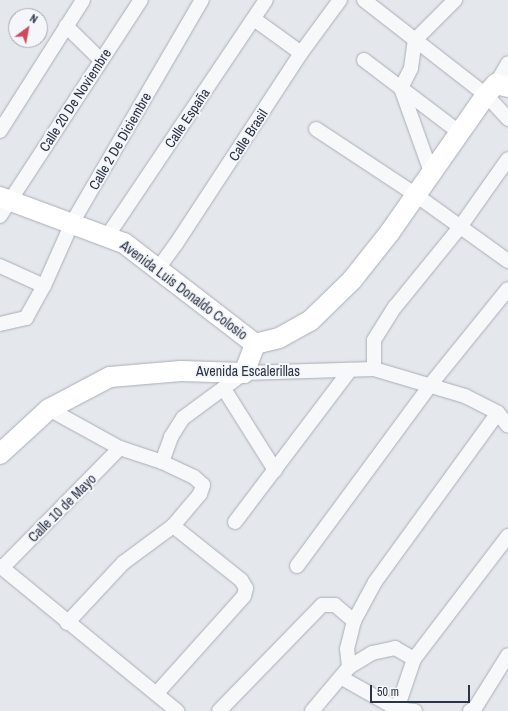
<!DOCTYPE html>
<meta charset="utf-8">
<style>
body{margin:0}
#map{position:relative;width:508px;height:711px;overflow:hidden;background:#e4e7ec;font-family:"Archivo Narrow",sans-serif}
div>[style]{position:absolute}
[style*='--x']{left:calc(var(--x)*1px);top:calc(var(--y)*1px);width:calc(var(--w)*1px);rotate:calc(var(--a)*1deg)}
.roads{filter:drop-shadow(0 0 1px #a9aeb7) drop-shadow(0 0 1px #a9aeb7)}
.street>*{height:14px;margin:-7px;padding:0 7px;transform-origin:7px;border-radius:7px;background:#f7f8fa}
.secondary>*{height:20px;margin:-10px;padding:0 10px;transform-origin:10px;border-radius:10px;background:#fff}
span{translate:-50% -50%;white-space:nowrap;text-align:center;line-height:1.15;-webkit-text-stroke:4px #f4f6f9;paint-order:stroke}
.street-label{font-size:14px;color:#2b3445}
.north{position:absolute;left:8px;top:8px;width:40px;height:40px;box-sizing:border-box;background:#f4f6f9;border:1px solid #a4a8b1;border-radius:50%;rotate:32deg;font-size:11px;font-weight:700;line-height:16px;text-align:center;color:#2b3445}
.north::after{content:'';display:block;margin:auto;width:14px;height:18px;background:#d1495b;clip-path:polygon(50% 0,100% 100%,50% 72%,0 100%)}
.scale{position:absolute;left:370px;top:685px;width:100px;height:18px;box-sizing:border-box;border:2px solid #2b3445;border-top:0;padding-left:5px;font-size:12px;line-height:14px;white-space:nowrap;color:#2b3445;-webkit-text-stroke:3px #f4f6f9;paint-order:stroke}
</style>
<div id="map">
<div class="roads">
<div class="street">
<div style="--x:364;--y:0;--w:155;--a:37.9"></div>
<div style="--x:486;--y:95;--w:33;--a:47"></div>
<div style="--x:254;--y:19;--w:58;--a:35.9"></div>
<div style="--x:66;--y:26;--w:49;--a:44.2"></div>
<div style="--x:364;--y:60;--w:121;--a:37.2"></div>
<div style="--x:496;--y:84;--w:24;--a:-60"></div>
<div style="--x:316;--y:129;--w:120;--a:33.4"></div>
<div style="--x:416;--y:195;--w:113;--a:35.7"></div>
<div style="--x:0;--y:131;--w:155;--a:-57.6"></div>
<div style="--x:431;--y:172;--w:89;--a:-109.7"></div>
<div style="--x:401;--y:88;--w:22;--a:-63"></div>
<div style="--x:411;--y:68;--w:28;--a:-82"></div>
<div style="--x:415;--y:40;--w:57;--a:-45"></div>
<div style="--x:0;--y:216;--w:258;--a:-56.9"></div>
<div style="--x:108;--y:235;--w:283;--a:-56.1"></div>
<div style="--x:0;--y:266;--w:48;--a:24.4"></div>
<div style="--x:157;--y:270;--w:32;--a:-54"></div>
<div style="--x:176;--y:244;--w:228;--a:-56.8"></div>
<div style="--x:301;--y:53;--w:66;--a:-53.7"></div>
<div style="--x:0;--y:324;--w:27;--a:-13"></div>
<div style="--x:26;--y:318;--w:37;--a:-61"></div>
<div style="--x:44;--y:286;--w:69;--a:-66"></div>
<div style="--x:72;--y:223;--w:258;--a:-59.8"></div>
<div style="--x:374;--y:369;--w:29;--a:-90"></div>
<div style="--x:374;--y:340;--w:39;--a:-58"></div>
<div style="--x:395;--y:307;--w:103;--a:-50.9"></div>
<div style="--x:460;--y:227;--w:83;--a:-54.8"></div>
<div style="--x:224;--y:389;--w:96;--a:57.8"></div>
<div style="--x:49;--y:409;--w:81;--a:28.8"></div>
<div style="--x:120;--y:448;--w:44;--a:18.4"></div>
<div style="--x:162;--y:462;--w:35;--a:25"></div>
<div style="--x:194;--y:477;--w:12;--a:42"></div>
<div style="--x:203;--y:485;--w:9;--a:108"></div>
<div style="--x:200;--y:494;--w:42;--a:130.2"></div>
<div style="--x:173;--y:526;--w:62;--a:143.5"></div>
<div style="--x:123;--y:563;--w:82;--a:133"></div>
<div style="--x:162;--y:462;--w:27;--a:-70"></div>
<div style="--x:171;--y:437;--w:22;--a:-58"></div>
<div style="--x:183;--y:418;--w:76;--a:-36.4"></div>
<div style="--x:244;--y:373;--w:130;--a:-1.8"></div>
<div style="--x:374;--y:369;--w:95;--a:16.5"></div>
<div style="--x:465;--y:396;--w:37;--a:27"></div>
<div style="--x:498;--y:413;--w:16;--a:52"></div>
<div style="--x:235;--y:522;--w:191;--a:-52.9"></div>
<div style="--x:0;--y:566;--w:229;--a:39.3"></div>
<div style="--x:297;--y:566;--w:226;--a:-53.6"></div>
<div style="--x:431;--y:384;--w:122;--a:-51"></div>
<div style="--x:2;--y:568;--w:168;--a:-45.5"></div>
<div style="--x:349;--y:667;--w:18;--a:-96"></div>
<div style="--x:347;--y:649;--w:29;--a:-76"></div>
<div style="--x:354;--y:621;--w:44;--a:-61.7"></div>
<div style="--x:375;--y:582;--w:209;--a:-54"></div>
<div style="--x:342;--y:678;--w:63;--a:29.4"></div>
<div style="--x:397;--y:709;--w:18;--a:6"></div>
<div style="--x:157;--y:693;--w:130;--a:-48.1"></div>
<div style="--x:244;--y:596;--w:8;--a:-76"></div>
<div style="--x:246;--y:588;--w:9;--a:-122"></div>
<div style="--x:241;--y:580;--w:87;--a:-141.5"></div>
<div style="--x:397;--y:709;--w:53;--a:-71.2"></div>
<div style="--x:414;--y:659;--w:155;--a:-52.6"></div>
<div style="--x:219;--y:711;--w:148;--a:-45.8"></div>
<div style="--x:322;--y:605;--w:13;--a:0"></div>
<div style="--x:335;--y:605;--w:25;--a:40"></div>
<div style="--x:312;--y:711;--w:57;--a:-49.9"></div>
<div style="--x:349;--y:667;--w:27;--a:-31"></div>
<div style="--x:372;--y:653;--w:24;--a:-12"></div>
<div style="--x:395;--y:648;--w:22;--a:30"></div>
<div style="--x:470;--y:711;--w:6;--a:-31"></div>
<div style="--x:475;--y:708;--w:62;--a:-58.1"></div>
</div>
<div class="secondary">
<div style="--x:0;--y:197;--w:132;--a:20.4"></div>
<div style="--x:124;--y:243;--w:165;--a:37.6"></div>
<div style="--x:255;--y:344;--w:25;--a:-14"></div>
<div style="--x:279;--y:338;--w:35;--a:-29"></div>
<div style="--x:310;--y:321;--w:59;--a:-44.3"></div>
<div style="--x:352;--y:280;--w:61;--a:-51.6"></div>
<div style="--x:390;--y:232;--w:167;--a:-55"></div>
<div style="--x:486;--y:95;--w:15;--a:-48"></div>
<div style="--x:496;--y:84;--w:12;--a:14"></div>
<div style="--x:0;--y:454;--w:67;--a:-42.6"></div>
<div style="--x:49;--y:409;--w:69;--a:-27.7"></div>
<div style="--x:110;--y:377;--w:71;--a:-4.8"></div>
<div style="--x:181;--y:371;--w:63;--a:1.8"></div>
<div style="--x:244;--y:373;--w:31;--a:-69"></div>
</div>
</div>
<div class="street-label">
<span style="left:75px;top:100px;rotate:-57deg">Calle 20 De Noviembre</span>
<span style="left:187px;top:118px;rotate:-56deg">Calle España</span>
<span style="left:248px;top:135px;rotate:-57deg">Calle Brasil</span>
<span style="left:120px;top:141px;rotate:-60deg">Calle 2 De Diciembre</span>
<span style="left:184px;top:290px;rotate:37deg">Avenida Luis Donaldo Colosio</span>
<span style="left:248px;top:371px">Avenida Escalerillas</span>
<span style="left:62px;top:508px;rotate:-45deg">Calle 10 de Mayo</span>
</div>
<div class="north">N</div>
<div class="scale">50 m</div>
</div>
